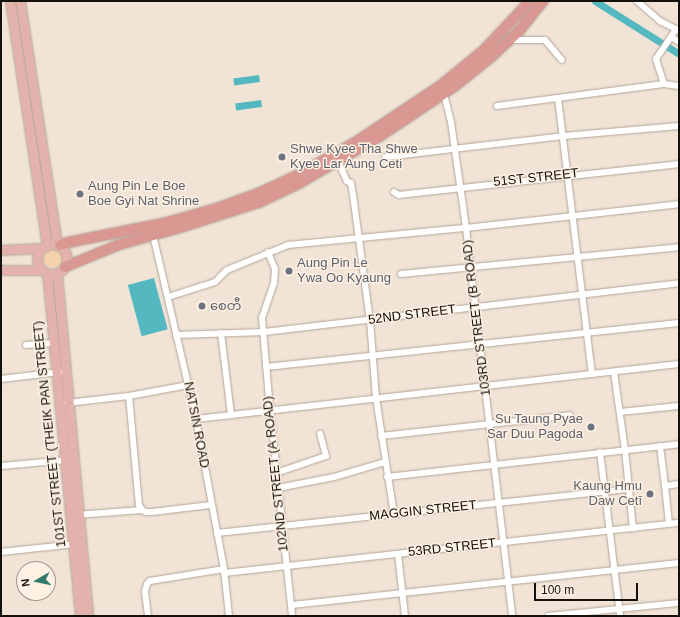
<!DOCTYPE html>
<meta charset="utf-8">
<style>
body{margin:0}
#map{position:relative;width:680px;height:617px;overflow:hidden;background:#f1e3d6;font-family:Arial,"Noto Sans Myanmar",sans-serif}
div>[style]{position:absolute}
[style*='--x']{left:calc(var(--x)*1px);top:calc(var(--y)*1px);width:calc(var(--w)*1px);rotate:calc(var(--a)*1deg)}
.green>*{inset:0;background:#f5d1ae}
.round{border-radius:50%}
.water>*{inset:0;background:#54b8c0;transform-origin:0 0}
.canal>*{height:7px;margin:-3.5px;padding:0 3.5px;transform-origin:3.5px;border-radius:3.5px;background:#54b8c0}
.roads{filter:drop-shadow(0 0 1px #b2a699) drop-shadow(0 0 1px #b2a699)}
.minor>*{height:6px;margin:-3px;padding:0 3px;transform-origin:3px;border-radius:3px;background:#fff}
.primary>*{height:9px;margin:-4.5px;padding:0 4.5px;transform-origin:4.5px;border-radius:4.5px;background:#e3b2ad}
.primary>.ring{margin:-4.5px;padding:0;box-sizing:content-box;background:none;border:9px solid #e3b2ad;border-radius:50%}
.trunk>*{height:10px;margin:-5px;padding:0 5px;transform-origin:5px;border-radius:5px;background:#da9892}
.dots>*{width:11px;height:11px;translate:-50% -50%;box-sizing:border-box;border:2px solid #fef1e3;border-radius:50%}
span{translate:-50% -50%;white-space:nowrap;text-align:center;line-height:1.15;-webkit-text-stroke:3px #fef1e3;paint-order:stroke}
.worship-label{font-size:13px;color:#5b616d}
.left{translate:0 -50%;text-align:left}
.right{translate:-100% -50%;text-align:right}
.street-label{font-size:13px;color:#14100b}
.frame{position:absolute;inset:0;border:2px solid #14100b;pointer-events:none}
.north{position:absolute;left:16px;top:561px;width:40px;height:40px;box-sizing:border-box;background:#fef1e3;border:1px solid #a0978d;border-radius:50%;rotate:261deg;font-size:11px;font-weight:700;line-height:16px;text-align:center;color:#14100b}
.north::after{content:'';display:block;margin:auto;width:14px;height:18px;background:#32786d;clip-path:polygon(50% 0,100% 100%,50% 72%,0 100%)}
.scale{position:absolute;left:534px;top:583px;width:104px;height:18px;box-sizing:border-box;border:2px solid #14100b;border-top:0;padding-left:5px;font-size:12px;line-height:14px;white-space:nowrap;color:#14100b;-webkit-text-stroke:3px #fef1e3;paint-order:stroke}
</style>
<div id="map">
<div class="green">
<div class="round" style="left:43px;top:248px;width:20px;height:20px"></div>
</div>
<div class="water">
<div style="left:259px;top:75px;width:7px;height:26px;rotate:82deg"></div>
<div style="left:261px;top:100px;width:7px;height:26px;rotate:82deg"></div>
<div style="left:154px;top:278px;width:53px;height:27px;rotate:75deg"></div>
</div>
<div class="canal">
<div style="--x:595;--y:1;--w:99;--a:32.2"></div>
</div>
<div class="roads">
<div class="minor">
<div style="--x:637;--y:1;--w:30;--a:41"></div>
<div style="--x:660;--y:21;--w:20;--a:27"></div>
<div style="--x:671;--y:37;--w:9;--a:32"></div>
<div style="--x:510;--y:40;--w:35;--a:0"></div>
<div style="--x:545;--y:40;--w:26;--a:50"></div>
<div style="--x:664;--y:84;--w:26;--a:-108"></div>
<div style="--x:656;--y:59;--w:36;--a:-56"></div>
<div style="--x:443;--y:90;--w:33;--a:76"></div>
<div style="--x:451;--y:122;--w:107;--a:81.9"></div>
<div style="--x:466;--y:228;--w:391;--a:83.2"></div>
<div style="--x:558;--y:98;--w:278;--a:83"></div>
<div style="--x:497;--y:106;--w:168;--a:-7.5"></div>
<div style="--x:664;--y:84;--w:15;--a:8"></div>
<div style="--x:385;--y:157;--w:179;--a:-6.7"></div>
<div style="--x:563;--y:136;--w:116;--a:-4.9"></div>
<div style="--x:338;--y:161;--w:22;--a:66"></div>
<div style="--x:347;--y:181;--w:4;--a:27"></div>
<div style="--x:351;--y:183;--w:12;--a:81"></div>
<div style="--x:353;--y:195;--w:126;--a:82.3"></div>
<div style="--x:370;--y:320;--w:78;--a:85.6"></div>
<div style="--x:376;--y:398;--w:117;--a:81.2"></div>
<div style="--x:394;--y:192;--w:6;--a:31"></div>
<div style="--x:399;--y:195;--w:282;--a:-6.3"></div>
<div style="--x:153;--y:235;--w:189;--a:76.8"></div>
<div style="--x:196;--y:419;--w:153;--a:79.4"></div>
<div style="--x:224;--y:569;--w:47;--a:83.9"></div>
<div style="--x:268;--y:252;--w:18;--a:68"></div>
<div style="--x:275;--y:269;--w:14;--a:94"></div>
<div style="--x:274;--y:283;--w:37;--a:109"></div>
<div style="--x:262;--y:318;--w:91;--a:85"></div>
<div style="--x:270;--y:409;--w:208;--a:83.9"></div>
<div style="--x:401;--y:274;--w:279;--a:-5.5"></div>
<div style="--x:168;--y:297;--w:49;--a:-17.7"></div>
<div style="--x:215;--y:282;--w:17;--a:-45"></div>
<div style="--x:227;--y:270;--w:66;--a:-22.3"></div>
<div style="--x:288;--y:245;--w:179;--a:-5.5"></div>
<div style="--x:466;--y:228;--w:214;--a:-6.4"></div>
<div style="--x:221;--y:333;--w:83;--a:83"></div>
<div style="--x:176;--y:335;--w:88;--a:-2"></div>
<div style="--x:264;--y:332;--w:418;--a:-6.7"></div>
<div style="--x:26;--y:345;--w:28;--a:-4"></div>
<div style="--x:266;--y:367;--w:415;--a:-6.1"></div>
<div style="--x:614;--y:372;--w:79;--a:82"></div>
<div style="--x:625;--y:450;--w:79;--a:84.2"></div>
<div style="--x:1;--y:379;--w:59;--a:-6.8"></div>
<div style="--x:129;--y:396;--w:60;--a:-10.6"></div>
<div style="--x:67;--y:403;--w:62;--a:-6.4"></div>
<div style="--x:129;--y:396;--w:109;--a:84.8"></div>
<div style="--x:139;--y:505;--w:6;--a:59"></div>
<div style="--x:142;--y:510;--w:4;--a:27"></div>
<div style="--x:146;--y:512;--w:6;--a:0"></div>
<div style="--x:152;--y:512;--w:59;--a:-6.8"></div>
<div style="--x:620;--y:412;--w:59;--a:-5.8"></div>
<div style="--x:196;--y:419;--w:486;--a:-6.5"></div>
<div style="--x:381;--y:436;--w:190;--a:-6.3"></div>
<div style="--x:660;--y:446;--w:40;--a:82.9"></div>
<div style="--x:665;--y:486;--w:14;--a:-8"></div>
<div style="--x:600;--y:452;--w:165;--a:83"></div>
<div style="--x:1;--y:466;--w:66;--a:-5.2"></div>
<div style="--x:276;--y:473;--w:53;--a:-18.8"></div>
<div style="--x:326;--y:456;--w:23;--a:-105"></div>
<div style="--x:387;--y:477;--w:294;--a:-6.4"></div>
<div style="--x:665;--y:486;--w:38;--a:84"></div>
<div style="--x:278;--y:488;--w:57;--a:-11.1"></div>
<div style="--x:334;--y:477;--w:53;--a:-16.4"></div>
<div style="--x:76;--y:515;--w:66;--a:-4.3"></div>
<div style="--x:217;--y:533;--w:413;--a:-6.1"></div>
<div style="--x:1;--y:552;--w:75;--a:-6.1"></div>
<div style="--x:398;--y:554;--w:62;--a:83.6"></div>
<div style="--x:224;--y:573;--w:458;--a:-6.3"></div>
<div style="--x:292;--y:605;--w:389;--a:-6.2"></div>
<div style="--x:148;--y:616;--w:25;--a:-97"></div>
<div style="--x:145;--y:591;--w:7;--a:-74"></div>
<div style="--x:147;--y:584;--w:4;--a:-45"></div>
<div style="--x:150;--y:581;--w:75;--a:-9.2"></div>
<div style="--x:548;--y:616;--w:132;--a:-5.7"></div>
</div>
<div class="primary">
<div style="--x:10;--y:1;--w:247;--a:81.4"></div>
<div style="--x:20;--y:1;--w:246;--a:81.3"></div>
<div class="ring" style="left:37px;top:244px;width:21px;height:21px"></div>
<div style="--x:1;--y:250;--w:41;--a:-2.8"></div>
<div style="--x:1;--y:270;--w:41;--a:0"></div>
<div style="--x:47;--y:273;--w:345;--a:84.5"></div>
<div style="--x:57;--y:273;--w:344;--a:84.8"></div>
</div>
<div class="trunk">
<div style="--x:60;--y:245;--w:10;--a:-17"></div>
<div style="--x:70;--y:242;--w:97;--a:-11.3"></div>
<div style="--x:165;--y:223;--w:55;--a:-15.8"></div>
<div style="--x:218;--y:208;--w:44;--a:-20.1"></div>
<div style="--x:259;--y:193;--w:41;--a:-24.7"></div>
<div style="--x:296;--y:176;--w:73;--a:-29.7"></div>
<div style="--x:359;--y:140;--w:97;--a:-33.7"></div>
<div style="--x:440;--y:86;--w:57;--a:-39.3"></div>
<div style="--x:484;--y:50;--w:67;--a:-46.8"></div>
<div style="--x:65;--y:267;--w:57;--a:-22.5"></div>
<div style="--x:118;--y:245;--w:70;--a:-15.8"></div>
<div style="--x:185;--y:226;--w:79;--a:-17.7"></div>
<div style="--x:260;--y:202;--w:42;--a:-25.3"></div>
<div style="--x:298;--y:184;--w:95;--a:-30.3"></div>
<div style="--x:380;--y:136;--w:90;--a:-33.7"></div>
<div style="--x:455;--y:86;--w:45;--a:-38.7"></div>
<div style="--x:490;--y:58;--w:40;--a:-43"></div>
<div style="--x:519;--y:31;--w:38;--a:-51"></div>
</div>
</div>
<div class="dots">
<div style="left:282px;top:157px;background:#6b7280"></div>
<div style="left:80px;top:194px;background:#6b7280"></div>
<div style="left:289px;top:271px;background:#6b7280"></div>
<div style="left:202px;top:306px;background:#6b7280"></div>
<div style="left:591px;top:427px;background:#6b7280"></div>
<div style="left:650px;top:494px;background:#6b7280"></div>
</div>
<div class="worship-label">
<span class="left" style="left:290px;top:157px">Shwe Kyee Tha Shwe<br>Kyee Lar Aung Ceti</span>
<span class="left" style="left:88px;top:194px">Aung Pin Le Boe<br>Boe Gyi Nat Shrine</span>
<span class="left" style="left:297px;top:271px">Aung Pin Le<br>Ywa Oo Kyaung</span>
<span class="left" style="left:210px;top:306px">စေတီ</span>
<span class="right" style="left:583px;top:427px">Su Taung Pyae<br>Sar Duu Pagoda</span>
<span class="right" style="left:642px;top:494px">Kaung Hmu<br>Daw Cetī</span>
</div>
<div class="street-label">
<span style="left:536px;top:178px;rotate:-6deg">51ST STREET</span>
<span style="left:412px;top:315px;rotate:-7deg">52ND STREET</span>
<span style="left:477px;top:318px;rotate:-97deg">103RD STREET (B ROAD)</span>
<span style="left:196px;top:425px;rotate:79deg">NATSIN ROAD</span>
<span style="left:50px;top:434px;rotate:-96deg">101ST STREET (THEIK PAN STREET)</span>
<span style="left:276px;top:474px;rotate:-96deg">102ND STREET (A ROAD)</span>
<span style="left:423px;top:511px;rotate:-6deg">MAGGIN STREET</span>
<span style="left:452px;top:548px;rotate:-6deg">53RD STREET</span>
</div>
<div class="frame"></div>
<div class="north">N</div>
<div class="scale">100 m</div>
</div>
